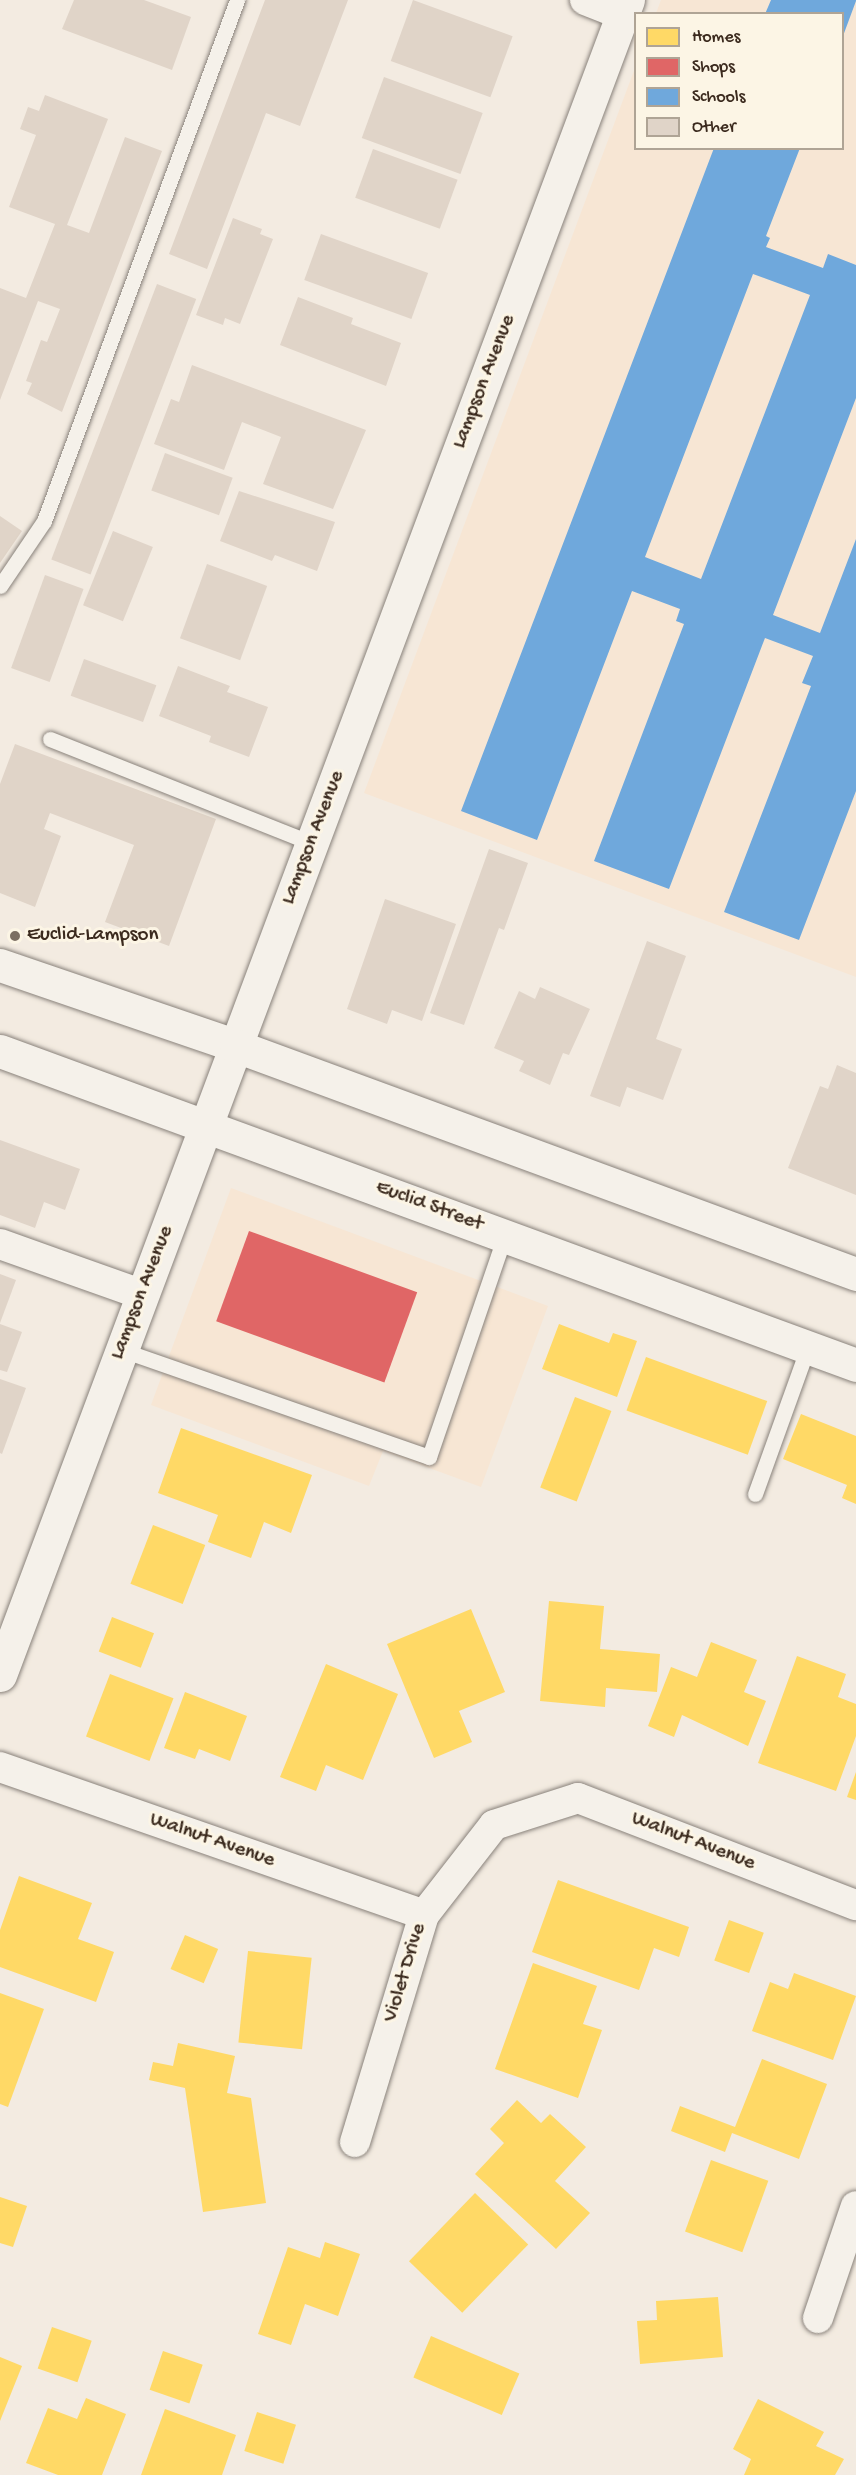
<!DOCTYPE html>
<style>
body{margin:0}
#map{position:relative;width:856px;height:2475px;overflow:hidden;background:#f3ebe1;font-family:"Gochi Hand",sans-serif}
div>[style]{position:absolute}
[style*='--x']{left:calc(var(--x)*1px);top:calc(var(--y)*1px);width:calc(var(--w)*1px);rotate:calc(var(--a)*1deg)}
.built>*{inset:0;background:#f7e6d4}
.homes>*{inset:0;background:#ffd966;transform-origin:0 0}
.shops>*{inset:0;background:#e06666;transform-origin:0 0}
.schools>*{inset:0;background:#6fa8dc}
.building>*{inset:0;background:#e0d4c8;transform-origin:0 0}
.roads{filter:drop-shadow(0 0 2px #89827b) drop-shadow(0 0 2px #89827b)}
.lane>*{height:15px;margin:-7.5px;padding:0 7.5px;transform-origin:7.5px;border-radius:7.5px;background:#f5f1ea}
.street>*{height:30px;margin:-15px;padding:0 15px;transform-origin:15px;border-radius:15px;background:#f5f1ea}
.secondary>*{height:33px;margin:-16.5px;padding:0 16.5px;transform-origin:16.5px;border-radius:16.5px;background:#f5f1ea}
.primary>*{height:33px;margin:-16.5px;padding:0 16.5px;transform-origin:16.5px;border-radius:16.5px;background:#f5f1ea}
.dots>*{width:16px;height:16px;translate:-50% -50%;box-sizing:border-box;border:3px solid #fcf5e5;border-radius:50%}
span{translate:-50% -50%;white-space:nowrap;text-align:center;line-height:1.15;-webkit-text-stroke:6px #fcf5e5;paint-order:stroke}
.street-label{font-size:21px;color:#3b2a1e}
.poi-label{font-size:21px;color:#3b2a1e}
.left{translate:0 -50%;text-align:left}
.legend{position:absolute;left:634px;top:12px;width:210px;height:138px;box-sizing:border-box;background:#fcf5e5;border:2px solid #afa495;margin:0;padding:8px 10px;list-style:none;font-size:18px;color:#3b2a1e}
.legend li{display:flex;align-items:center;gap:12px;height:30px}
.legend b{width:30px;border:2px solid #afa495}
</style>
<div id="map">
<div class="built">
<div style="clip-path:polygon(661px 0,856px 0,856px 977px,364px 793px,635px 68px,636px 148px,842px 148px,842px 14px,656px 13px)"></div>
<div style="clip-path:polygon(231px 1188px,548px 1306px,481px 1487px,383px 1451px,369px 1486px,151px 1405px)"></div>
</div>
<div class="homes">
<div style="clip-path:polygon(559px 1324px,609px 1343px,613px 1333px,637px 1341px,617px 1397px,542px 1369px)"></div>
<div style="left:646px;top:1357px;width:129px;height:57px;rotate:20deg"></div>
<div style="left:575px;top:1397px;width:39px;height:97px;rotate:21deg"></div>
<div style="clip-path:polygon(801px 1414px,856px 1436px,856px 1504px,842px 1498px,847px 1485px,783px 1459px)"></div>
<div style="clip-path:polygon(181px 1428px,312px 1475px,291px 1533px,264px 1522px,251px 1558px,208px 1542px,218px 1515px,158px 1493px)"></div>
<div style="left:153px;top:1525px;width:56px;height:63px;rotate:21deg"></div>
<div style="clip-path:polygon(549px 1601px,604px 1606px,600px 1649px,660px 1654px,657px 1692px,606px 1688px,605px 1707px,540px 1701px)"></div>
<div style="clip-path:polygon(471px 1609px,505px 1692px,459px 1711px,472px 1742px,434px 1758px,387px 1644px)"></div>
<div style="left:112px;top:1617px;width:45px;height:37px;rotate:21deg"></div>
<div style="clip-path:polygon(711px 1642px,757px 1660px,744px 1692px,766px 1701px,748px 1746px,682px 1715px,674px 1737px,648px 1726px,671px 1667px,697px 1677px)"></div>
<div style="clip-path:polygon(797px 1656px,846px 1674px,838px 1697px,856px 1704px,856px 1736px,836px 1791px,758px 1763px)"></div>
<div style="clip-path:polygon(326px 1664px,398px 1694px,363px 1780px,326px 1765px,316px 1791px,280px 1777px)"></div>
<div style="left:110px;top:1674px;width:68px;height:67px;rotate:21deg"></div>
<div style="clip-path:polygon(185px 1692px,247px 1716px,230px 1761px,199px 1749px,195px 1759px,164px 1748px)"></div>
<div style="clip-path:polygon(856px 1772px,856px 1800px,847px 1797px)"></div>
<div style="clip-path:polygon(19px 1876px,92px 1903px,78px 1939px,114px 1952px,96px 2002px,0 1967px,0 1930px)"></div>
<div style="clip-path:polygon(558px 1880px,689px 1927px,679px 1957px,654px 1948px,639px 1990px,532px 1952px)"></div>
<div style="left:729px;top:1920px;width:37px;height:43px;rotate:20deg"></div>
<div style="left:185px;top:1935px;width:36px;height:37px;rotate:23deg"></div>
<div style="left:248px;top:1951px;width:64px;height:92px;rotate:6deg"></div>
<div style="clip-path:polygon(533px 1963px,597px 1986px,583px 2024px,602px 2030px,578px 2098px,495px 2069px)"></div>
<div style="clip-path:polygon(794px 1973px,856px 1996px,833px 2060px,752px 2031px,770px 1982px,788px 1989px)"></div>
<div style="clip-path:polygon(0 1993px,44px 2009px,8px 2107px,0 2104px)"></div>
<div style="clip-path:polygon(178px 2043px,235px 2056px,227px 2093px,251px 2098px,266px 2203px,203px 2212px,185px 2088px,149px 2080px,153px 2062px,173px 2066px)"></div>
<div style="clip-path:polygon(762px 2059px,827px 2084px,799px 2159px,732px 2133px,725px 2152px,671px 2131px,680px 2106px,735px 2127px)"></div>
<div style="clip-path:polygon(517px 2100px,541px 2123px,550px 2114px,586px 2147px,555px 2181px,590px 2213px,556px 2249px,475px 2174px,504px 2143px,490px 2129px)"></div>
<div style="left:711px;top:2160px;width:61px;height:76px;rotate:20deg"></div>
<div style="left:475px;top:2193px;width:74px;height:95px;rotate:44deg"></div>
<div style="clip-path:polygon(0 2197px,27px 2206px,13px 2247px,0 2243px)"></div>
<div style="clip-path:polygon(325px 2242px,360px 2254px,338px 2316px,305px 2304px,291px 2345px,258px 2334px,288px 2247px,320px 2258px)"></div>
<div style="clip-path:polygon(718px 2297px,723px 2357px,640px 2364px,637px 2321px,657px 2320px,656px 2301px)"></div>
<div style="left:52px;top:2327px;width:42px;height:44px;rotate:19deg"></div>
<div style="left:431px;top:2336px;width:96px;height:45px;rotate:23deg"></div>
<div style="left:163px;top:2351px;width:42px;height:41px;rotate:19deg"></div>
<div style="clip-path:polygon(0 2357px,22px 2366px,0 2421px)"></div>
<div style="clip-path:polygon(86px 2398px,126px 2414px,102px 2475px,58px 2475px,26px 2463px,48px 2408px,77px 2419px)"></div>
<div style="clip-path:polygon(758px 2399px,824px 2432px,816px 2446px,844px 2459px,835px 2475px,744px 2475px,751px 2459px,733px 2449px)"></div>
<div style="clip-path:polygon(165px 2409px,236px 2435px,222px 2475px,141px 2475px)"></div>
<div style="left:257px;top:2412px;width:41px;height:41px;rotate:18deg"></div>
</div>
<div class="shops">
<div style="left:249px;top:1231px;width:179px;height:96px;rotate:20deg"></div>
</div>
<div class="schools">
<div style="clip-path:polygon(771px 0,856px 0,856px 1px,843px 36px,842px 14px,765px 14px)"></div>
<div style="clip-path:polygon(evenodd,714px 148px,800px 148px,766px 236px,770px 238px,766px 247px,823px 268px,828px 254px,856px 265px,856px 398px,773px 615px,820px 633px,856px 539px,856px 791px,799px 940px,724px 912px,811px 686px,802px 683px,813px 656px,765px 638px,669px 889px,594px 861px,684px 624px,676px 621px,680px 609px,632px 591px,537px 840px,461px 811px,714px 148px,753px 274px,810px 295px,701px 579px,645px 557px,753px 274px)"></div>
</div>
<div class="building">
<div style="clip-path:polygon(74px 0,144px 0,191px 17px,172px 70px,62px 29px)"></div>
<div style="clip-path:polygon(265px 0,348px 0,300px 126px,266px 113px,207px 269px,169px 254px)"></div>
<div style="left:413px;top:0;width:106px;height:65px;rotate:20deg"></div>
<div style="left:384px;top:77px;width:105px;height:65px;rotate:20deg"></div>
<div style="clip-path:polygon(45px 95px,108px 119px,67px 225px,89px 233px,125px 137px,162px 151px,62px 412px,27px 394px,32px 383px,26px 381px,41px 340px,47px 342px,60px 309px,38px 301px,0 400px,0 288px,26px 298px,55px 224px,9px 207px,36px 135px,20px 129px,28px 107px,39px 111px)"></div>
<div style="left:373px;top:149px;width:90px;height:52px;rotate:20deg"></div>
<div style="clip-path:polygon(233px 218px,262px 229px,260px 234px,273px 239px,240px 324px,225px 318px,223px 325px,196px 315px)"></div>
<div style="left:321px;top:234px;width:114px;height:49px;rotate:20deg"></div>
<div style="left:157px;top:284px;width:42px;height:295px;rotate:21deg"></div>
<div style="clip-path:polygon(298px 297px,353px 318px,351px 324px,401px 343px,386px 386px,280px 345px)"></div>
<div style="clip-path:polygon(192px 365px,366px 430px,333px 509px,263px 484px,281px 437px,242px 422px,224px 470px,154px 444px,171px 399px,179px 402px)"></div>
<div style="left:165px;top:453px;width:72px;height:40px;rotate:20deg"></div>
<div style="clip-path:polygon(239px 491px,335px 522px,317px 571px,275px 555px,272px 561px,220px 541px)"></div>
<div style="clip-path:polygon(0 516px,22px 531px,0 563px)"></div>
<div style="left:113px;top:531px;width:43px;height:80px;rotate:22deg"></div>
<div style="left:207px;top:564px;width:64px;height:79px;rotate:20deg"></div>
<div style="left:45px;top:575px;width:41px;height:99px;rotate:20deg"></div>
<div style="left:84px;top:659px;width:77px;height:39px;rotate:20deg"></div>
<div style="clip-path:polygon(178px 666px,230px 686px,227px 692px,268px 707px,249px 757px,209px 742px,211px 736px,159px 716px)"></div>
<div style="clip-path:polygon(15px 744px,216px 819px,169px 946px,105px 922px,134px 845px,50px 813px,44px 829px,61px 836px,35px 907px,0 893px,0 784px)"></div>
<div style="clip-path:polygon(489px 849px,528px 863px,504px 930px,499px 928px,464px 1025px,430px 1013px)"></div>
<div style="clip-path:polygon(385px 899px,456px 924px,422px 1021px,392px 1010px,387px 1024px,347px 1009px)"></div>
<div style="clip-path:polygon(647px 941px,686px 956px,656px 1039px,682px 1049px,663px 1100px,627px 1087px,620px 1107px,590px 1096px)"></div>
<div style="clip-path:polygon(540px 987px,590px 1009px,569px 1055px,563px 1053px,550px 1085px,519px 1071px,524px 1061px,494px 1048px,519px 991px,535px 999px)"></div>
<div style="clip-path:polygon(837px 1065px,856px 1073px,856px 1195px,788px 1168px,820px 1086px,828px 1089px)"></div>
<div style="clip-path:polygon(0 1140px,80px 1169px,65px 1210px,44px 1202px,35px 1228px,0 1215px)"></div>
<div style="clip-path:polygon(0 1274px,16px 1280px,0 1323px)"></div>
<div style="clip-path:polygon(0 1324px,22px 1332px,7px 1372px,0 1370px)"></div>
<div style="clip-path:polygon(0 1379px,26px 1388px,2px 1454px,0 1453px)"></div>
</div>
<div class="roads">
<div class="lane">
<div style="--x:0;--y:586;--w:78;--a:-55.9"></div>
<div style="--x:44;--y:521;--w:556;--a:-69.67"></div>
<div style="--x:50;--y:739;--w:282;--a:21.7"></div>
<div style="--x:122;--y:1350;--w:325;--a:19.2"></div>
<div style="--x:429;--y:1457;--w:235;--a:-71.1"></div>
<div style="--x:755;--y:1494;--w:156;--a:-70.2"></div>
</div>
<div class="street">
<div style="--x:585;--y:0;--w:41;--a:21.5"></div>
<div style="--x:0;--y:1244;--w:152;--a:19.6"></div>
<div style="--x:0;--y:1767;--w:449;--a:19.2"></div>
<div style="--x:355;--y:2142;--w:237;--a:-73.1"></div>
<div style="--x:424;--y:1915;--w:114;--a:-52.1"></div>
<div style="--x:494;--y:1825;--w:88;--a:-17.8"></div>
<div style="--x:578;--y:1798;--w:298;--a:21.1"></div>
<div style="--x:818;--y:2318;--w:118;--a:-71.3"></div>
</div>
<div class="secondary">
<div style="--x:0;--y:1675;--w:1789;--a:-69.45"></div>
</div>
<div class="primary">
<div style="--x:0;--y:965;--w:250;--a:18.9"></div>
<div style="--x:236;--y:1046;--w:661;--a:20.19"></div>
<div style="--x:0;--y:1051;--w:912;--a:20.14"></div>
</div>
</div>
<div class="dots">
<div style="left:15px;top:936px;background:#7b6e62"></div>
</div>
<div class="street-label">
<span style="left:485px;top:382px;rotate:-69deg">Lampson Avenue</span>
<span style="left:314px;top:838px;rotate:-69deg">Lampson Avenue</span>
<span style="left:429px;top:1207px;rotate:20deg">Euclid Street</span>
<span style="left:143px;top:1293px;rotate:-69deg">Lampson Avenue</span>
<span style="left:212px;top:1841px;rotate:19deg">Walnut Avenue</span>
<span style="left:693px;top:1842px;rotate:21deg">Walnut Avenue</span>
<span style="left:406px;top:1973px;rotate:-73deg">Violet Drive</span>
</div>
<div class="poi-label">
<span class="left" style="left:27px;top:936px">Euclid-Lampson</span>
</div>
<ul class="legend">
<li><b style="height:16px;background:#ffd966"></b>Homes</li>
<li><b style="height:16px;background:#e06666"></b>Shops</li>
<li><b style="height:16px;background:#6fa8dc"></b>Schools</li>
<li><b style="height:16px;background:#e0d4c8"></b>Other</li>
</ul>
</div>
